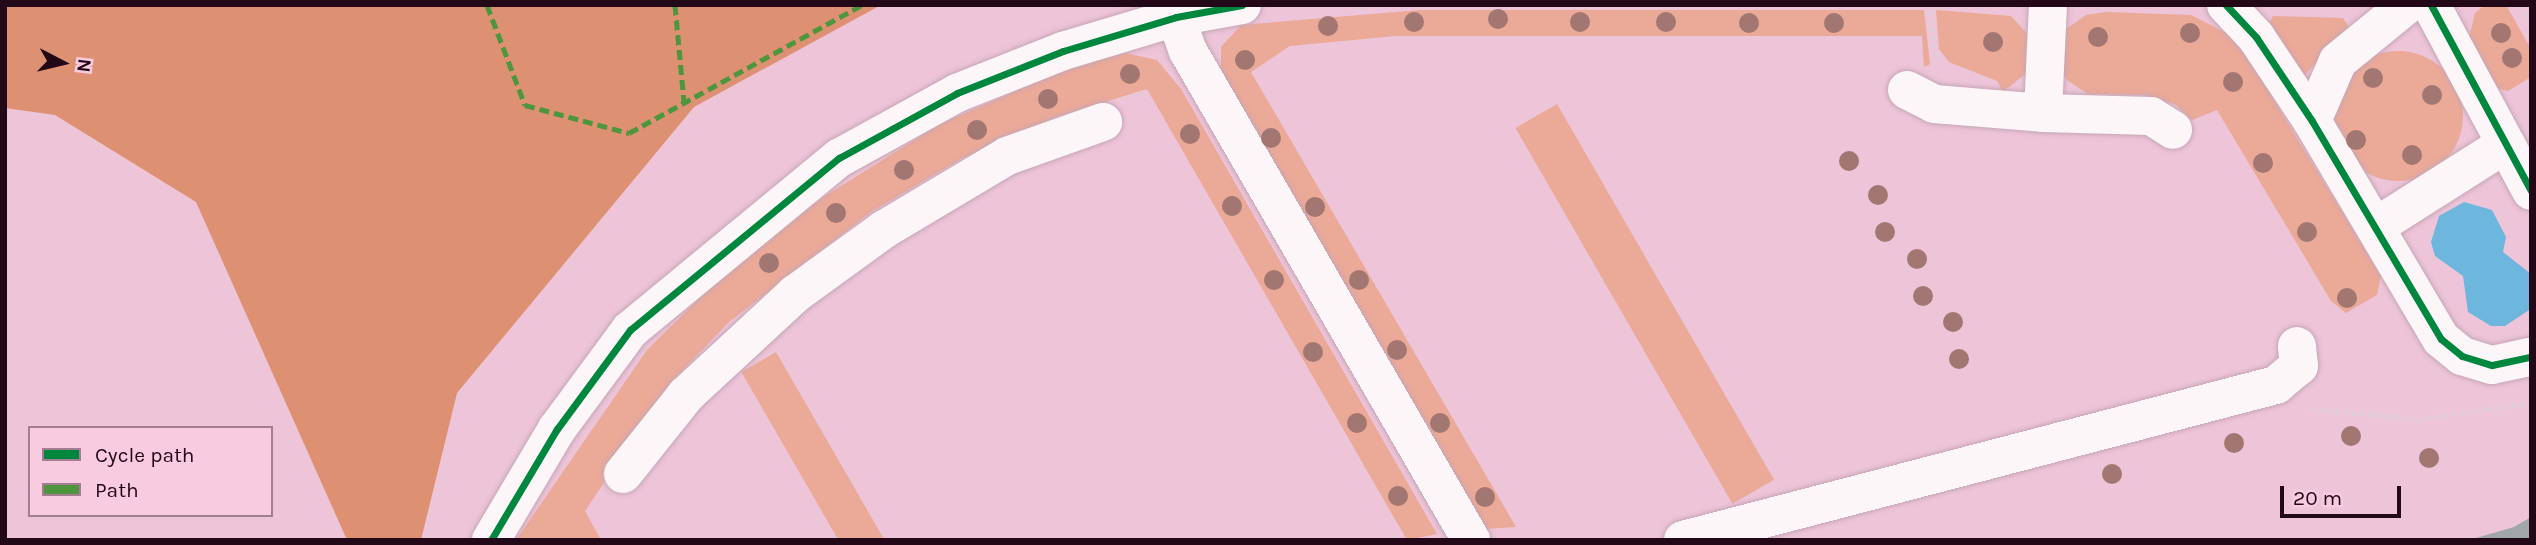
<!DOCTYPE html>
<style>
body{margin:0}
#map{position:relative;width:2536px;height:545px;overflow:hidden;background:#edc4d8;font-family:Karla,sans-serif}
div>[style]{position:absolute}
[style*='--x']{left:calc(var(--x)*1px);top:calc(var(--y)*1px);width:calc(var(--w)*1px);rotate:calc(var(--a)*1deg)}
.green>*{inset:0;background:#eba998;transform-origin:0 0}
.round{border-radius:50%}
.forest>*{inset:0;background:#de9172}
.water>*{inset:0;background:#6db6de}
.building>*{inset:0;background:#a1a7a9}
.path>*{height:4.5px;margin-top:-2.25px;transform-origin:0;background:repeating-linear-gradient(90deg,#dccfd5 0 3.5px,transparent 0 8.5px)}
.roads{filter:drop-shadow(0 0 2px #c6a6b5) drop-shadow(0 0 2px #c6a6b5)}
.minor>*{height:38px;margin:-19px;padding:0 19px;transform-origin:19px;border-radius:19px;background:#fcf6f9}
.quiet>*{height:5px;margin-top:-2.5px;transform-origin:0;background:repeating-linear-gradient(90deg,#4d963d 0 10px,transparent 0 15px)}
.cycleway>*{height:7px;margin:-3.5px;padding:0 3.5px;transform-origin:3.5px;border-radius:3.5px;background:#00873e}
.trees>*{width:20px;height:20px;margin:-10px;border-radius:50%;background:#a27671}
span{translate:-50% -50%;white-space:nowrap;text-align:center;line-height:1.15;-webkit-text-stroke:5px #f9cbe0;paint-order:stroke}
.frame{position:absolute;inset:0;border:7px solid #230917;pointer-events:none}
.legend{position:absolute;left:28px;top:426px;width:245px;height:91px;box-sizing:border-box;background:#f9cbe0;border:2px solid #a37d90;margin:0;padding:9px 12px;list-style:none;font-size:21px;color:#230917}
.legend li{display:flex;align-items:center;gap:14px;height:35px}
.legend b{width:35px;border:2px solid #a37d90}
.north{position:absolute;left:28px;top:28px;width:70px;height:70px;-webkit-text-stroke:5px #f9cbe0;paint-order:stroke;rotate:97deg;font-size:19px;font-weight:700;line-height:28px;text-align:center;color:#230917}
.north::after{content:'';display:block;margin:auto;width:24px;height:32px;background:#230917;clip-path:polygon(50% 0,100% 100%,50% 72%,0 100%)}
.scale{position:absolute;left:2280px;top:486px;width:121px;height:32px;box-sizing:border-box;border:4px solid #230917;border-top:0;padding-left:9px;font-size:21px;line-height:24px;white-space:nowrap;color:#230917;-webkit-text-stroke:5px #f9cbe0;paint-order:stroke}
</style>
<div id="map">
<div class="green">
<div style="clip-path:polygon(2485px 5px,2506px 5px,2531px 49px,2531px 77px,2508px 91px,2491px 87px,2468px 43px,2475px 13px)"></div>
<div style="clip-path:polygon(1420px 10px,1924px 10px,1930px 64px,1924px 67px,1922px 36px,1395px 36px,1290px 46px,1251px 72px,1516px 527px,1484px 529px,1221px 74px,1221px 47px,1241px 25px)"></div>
<div style="clip-path:polygon(1936px 10px,2011px 16px,2030px 37px,2031px 69px,2003px 92px,1997px 81px,1949px 62px,1939px 49px)"></div>
<div style="clip-path:polygon(2106px 12px,2191px 15px,2236px 38px,2381px 276px,2377px 295px,2346px 313px,2331px 301px,2217px 110px,2192px 120px,2175px 104px,2144px 95px,2088px 94px,2067px 80px,2061px 70px,2066px 29px,2086px 15px)"></div>
<div style="clip-path:polygon(2273px 16px,2343px 18px,2349px 27px,2303px 77px,2267px 27px)"></div>
<div class="round" style="left:2333px;top:51px;width:130px;height:130px"></div>
<div style="clip-path:polygon(1125px 53px,1157px 60px,1181px 89px,1437px 534px,1407px 540px,1147px 89px,1056px 117px,961px 159px,871px 212px,729px 322px,672px 381px,585px 511px,601px 540px,516px 540px,647px 350px,720px 278px,822px 198px,940px 124px,1081px 63px)"></div>
<div style="left:1557px;top:104px;width:434px;height:48px;rotate:60deg"></div>
<div style="left:776px;top:352px;width:217px;height:40px;rotate:60deg"></div>
</div>
<div class="forest">
<div style="clip-path:polygon(5px 5px,881px 5px,694px 107px,457px 393px,421px 540px,347px 540px,196px 202px,55px 115px,5px 108px)"></div>
</div>
<div class="water">
<div style="clip-path:polygon(2464px 202px,2492px 210px,2506px 237px,2503px 252px,2531px 274px,2529px 310px,2505px 326px,2491px 326px,2468px 312px,2463px 276px,2435px 256px,2431px 242px,2439px 216px)"></div>
</div>
<div class="building">
<div style="clip-path:polygon(2531px 517px,2531px 540px,2469px 540px,2514px 527px)"></div>
</div>
<div class="path">
<div style="--x:2520;--y:5;--w:21;--a:59"></div>
<div style="--x:1930;--y:11;--w:51;--a:82.2"></div>
<div style="--x:2310;--y:409;--w:109;--a:5.2"></div>
<div style="--x:2419;--y:419;--w:113;--a:-8.1"></div>
</div>
<div class="roads">
<div class="minor">
<div style="--x:2048;--y:5;--w:108;--a:92.7"></div>
<div style="--x:2043;--y:113;--w:108;--a:1.6"></div>
<div style="--x:2151;--y:116;--w:26;--a:32"></div>
<div style="--x:2226;--y:5;--w:44;--a:46.8"></div>
<div style="--x:2256;--y:37;--w:101;--a:56.3"></div>
<div style="--x:2312;--y:121;--w:253;--a:59.4"></div>
<div style="--x:2441;--y:339;--w:27;--a:39"></div>
<div style="--x:2462;--y:356;--w:31;--a:17"></div>
<div style="--x:2492;--y:365;--w:40;--a:-12"></div>
<div style="--x:2431;--y:5;--w:211;--a:61.7"></div>
<div style="--x:1176;--y:17;--w:36;--a:71"></div>
<div style="--x:1188;--y:51;--w:565;--a:59.94"></div>
<div style="--x:1907;--y:90;--w:30;--a:27"></div>
<div style="--x:1934;--y:104;--w:109;--a:4.7"></div>
<div style="--x:2312;--y:121;--w:65;--a:-66.6"></div>
<div style="--x:2338;--y:61;--w:89;--a:-39.1"></div>
<div style="--x:2375;--y:227;--w:155;--a:-32.4"></div>
<div style="--x:623;--y:474;--w:101;--a:-51.4"></div>
<div style="--x:686;--y:395;--w:149;--a:-42.8"></div>
<div style="--x:795;--y:294;--w:109;--a:-36"></div>
<div style="--x:883;--y:230;--w:144;--a:-30.8"></div>
<div style="--x:1007;--y:156;--w:102;--a:-19.5"></div>
<div style="--x:491;--y:540;--w:129;--a:-59.3"></div>
<div style="--x:557;--y:429;--w:123;--a:-53.6"></div>
<div style="--x:630;--y:330;--w:271;--a:-39.5"></div>
<div style="--x:839;--y:158;--w:135;--a:-28.8"></div>
<div style="--x:957;--y:93;--w:114;--a:-21.6"></div>
<div style="--x:1063;--y:51;--w:118;--a:-16.7"></div>
<div style="--x:1176;--y:17;--w:67;--a:-10.3"></div>
<div style="--x:1683;--y:540;--w:613;--a:-14.65"></div>
<div style="--x:2276;--y:385;--w:30;--a:-40"></div>
<div style="--x:2299;--y:366;--w:20;--a:-96"></div>
</div>
</div>
<div class="quiet">
<div style="--x:487;--y:5;--w:107;--a:69.2"></div>
<div style="--x:525;--y:105;--w:108;--a:15.1"></div>
<div style="--x:629;--y:133;--w:266;--a:-28.8"></div>
<div style="--x:675;--y:5;--w:97;--a:84.7"></div>
</div>
<div class="cycleway">
<div style="--x:2226;--y:5;--w:44;--a:46.8"></div>
<div style="--x:2256;--y:37;--w:101;--a:56.3"></div>
<div style="--x:2312;--y:121;--w:253;--a:59.4"></div>
<div style="--x:2441;--y:339;--w:27;--a:39"></div>
<div style="--x:2462;--y:356;--w:31;--a:17"></div>
<div style="--x:2492;--y:365;--w:40;--a:-12"></div>
<div style="--x:2431;--y:5;--w:211;--a:61.7"></div>
<div style="--x:491;--y:540;--w:129;--a:-59.3"></div>
<div style="--x:557;--y:429;--w:123;--a:-53.6"></div>
<div style="--x:630;--y:330;--w:271;--a:-39.5"></div>
<div style="--x:839;--y:158;--w:135;--a:-28.8"></div>
<div style="--x:957;--y:93;--w:114;--a:-21.6"></div>
<div style="--x:1063;--y:51;--w:118;--a:-16.7"></div>
<div style="--x:1176;--y:17;--w:67;--a:-10.3"></div>
</div>
<div class="trees">
<div style="left:1498px;top:19px"></div>
<div style="left:1414px;top:22px"></div>
<div style="left:1580px;top:22px"></div>
<div style="left:1666px;top:22px"></div>
<div style="left:1749px;top:23px"></div>
<div style="left:1834px;top:23px"></div>
<div style="left:1328px;top:26px"></div>
<div style="left:2190px;top:33px"></div>
<div style="left:2501px;top:33px"></div>
<div style="left:2098px;top:37px"></div>
<div style="left:1993px;top:42px"></div>
<div style="left:2512px;top:58px"></div>
<div style="left:1245px;top:60px"></div>
<div style="left:1130px;top:74px"></div>
<div style="left:2373px;top:78px"></div>
<div style="left:2233px;top:82px"></div>
<div style="left:2432px;top:95px"></div>
<div style="left:1048px;top:99px"></div>
<div style="left:977px;top:130px"></div>
<div style="left:1190px;top:134px"></div>
<div style="left:1271px;top:138px"></div>
<div style="left:2356px;top:140px"></div>
<div style="left:2412px;top:155px"></div>
<div style="left:1849px;top:161px"></div>
<div style="left:2263px;top:163px"></div>
<div style="left:904px;top:170px"></div>
<div style="left:1878px;top:195px"></div>
<div style="left:1232px;top:206px"></div>
<div style="left:1315px;top:207px"></div>
<div style="left:836px;top:213px"></div>
<div style="left:1885px;top:232px"></div>
<div style="left:2307px;top:232px"></div>
<div style="left:1917px;top:259px"></div>
<div style="left:769px;top:263px"></div>
<div style="left:1274px;top:280px"></div>
<div style="left:1359px;top:280px"></div>
<div style="left:1923px;top:296px"></div>
<div style="left:2347px;top:298px"></div>
<div style="left:1953px;top:322px"></div>
<div style="left:1397px;top:350px"></div>
<div style="left:1313px;top:352px"></div>
<div style="left:1959px;top:359px"></div>
<div style="left:1357px;top:423px"></div>
<div style="left:1440px;top:423px"></div>
<div style="left:2351px;top:436px"></div>
<div style="left:2234px;top:443px"></div>
<div style="left:2429px;top:458px"></div>
<div style="left:2112px;top:474px"></div>
<div style="left:1398px;top:496px"></div>
<div style="left:1485px;top:497px"></div>
</div>
<div class="frame"></div>
<ul class="legend">
<li><b style="height:9px;background:#00873e"></b>Cycle path</li>
<li><b style="height:9px;background:#4d963d"></b>Path</li>
</ul>
<div class="north">N</div>
<div class="scale">20 m</div>
</div>
